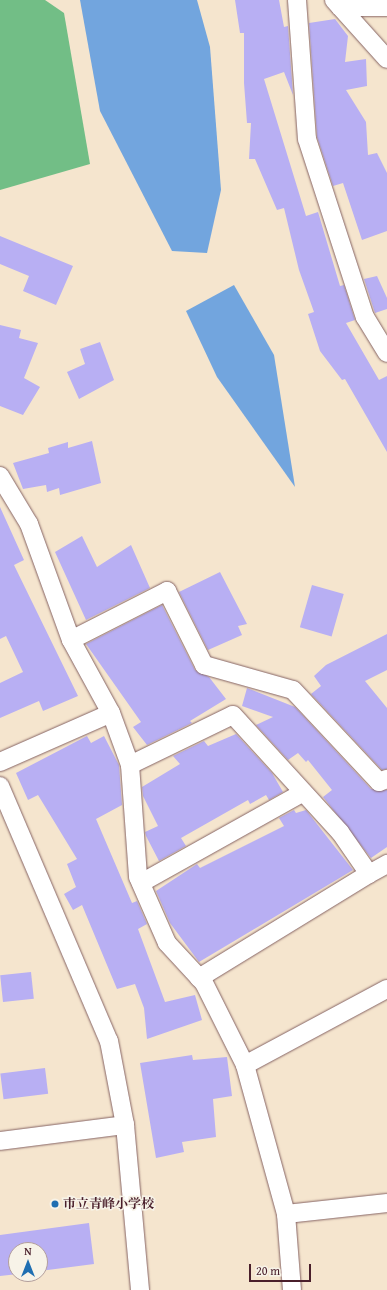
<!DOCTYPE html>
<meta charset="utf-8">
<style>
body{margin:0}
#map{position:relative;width:387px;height:1290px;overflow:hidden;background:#f5e5ce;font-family:"Gentium Book Plus","Noto Serif JP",serif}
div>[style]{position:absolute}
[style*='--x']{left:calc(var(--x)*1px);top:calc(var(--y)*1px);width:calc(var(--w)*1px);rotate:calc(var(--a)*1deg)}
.forest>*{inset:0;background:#72be86}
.water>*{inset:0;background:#72a5de}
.building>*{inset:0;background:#b8aff3;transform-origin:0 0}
.roads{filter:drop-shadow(0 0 1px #866464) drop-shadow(0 0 1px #866464)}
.minor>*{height:18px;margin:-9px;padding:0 9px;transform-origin:9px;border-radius:9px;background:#fff}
.dots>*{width:11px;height:11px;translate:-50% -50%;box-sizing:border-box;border:2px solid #f7f3e8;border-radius:50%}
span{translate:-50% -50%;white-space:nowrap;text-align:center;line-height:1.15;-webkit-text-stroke:3px #f7f3e8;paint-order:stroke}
.poi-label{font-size:13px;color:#4a1f2b;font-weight:700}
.left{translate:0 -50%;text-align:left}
.north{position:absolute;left:8px;top:1242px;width:40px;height:40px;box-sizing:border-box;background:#f7f3e8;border:1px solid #b29e9c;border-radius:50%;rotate:0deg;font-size:11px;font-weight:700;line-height:16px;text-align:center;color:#4a1f2b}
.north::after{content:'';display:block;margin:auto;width:14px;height:18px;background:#1f6fb2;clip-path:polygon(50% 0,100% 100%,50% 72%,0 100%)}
.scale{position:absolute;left:249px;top:1264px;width:62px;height:18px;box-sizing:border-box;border:2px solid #4a1f2b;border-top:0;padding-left:5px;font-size:12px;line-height:14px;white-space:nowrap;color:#4a1f2b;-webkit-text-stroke:3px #f7f3e8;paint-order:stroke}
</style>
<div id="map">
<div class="forest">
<div style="clip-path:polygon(0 0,45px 0,64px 13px,90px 164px,0 190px)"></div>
</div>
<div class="water">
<div style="clip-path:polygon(80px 0,197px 0,210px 47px,221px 190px,207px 253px,172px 251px,100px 111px)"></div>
<div style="clip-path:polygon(234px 285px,274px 355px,295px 487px,217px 377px,186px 311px)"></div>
</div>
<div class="building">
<div style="clip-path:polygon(235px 0,279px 0,284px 27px,288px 26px,293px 95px,284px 72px,264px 79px,306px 216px,318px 212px,340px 286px,344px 285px,355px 320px,346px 323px,379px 380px,387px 376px,387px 452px,345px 379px,342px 380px,320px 351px,308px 314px,314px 312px,299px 270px,284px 208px,277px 210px,255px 159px,249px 159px,251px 123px,247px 123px,244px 83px,244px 33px,240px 33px)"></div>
<div style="clip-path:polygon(335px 19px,348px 36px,345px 62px,366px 59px,367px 86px,346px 90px,366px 122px,368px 155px,377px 153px,387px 173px,387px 231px,362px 240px,343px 183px,333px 186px,317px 137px,309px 23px)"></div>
<div style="clip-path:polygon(0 236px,73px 266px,56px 305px,23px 291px,29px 276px,0 264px)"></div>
<div style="clip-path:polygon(377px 276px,387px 298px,387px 309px,375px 313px,364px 279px)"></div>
<div style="clip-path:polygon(0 325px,21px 330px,19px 338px,38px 343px,24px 378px,40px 387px,23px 415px,0 406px)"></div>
<div style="clip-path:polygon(100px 342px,114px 380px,79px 399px,67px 372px,85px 364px,80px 349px)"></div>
<div style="clip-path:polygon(92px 441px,101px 483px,60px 495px,59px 488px,47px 492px,46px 485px,23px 489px,13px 463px,49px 453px,48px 448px,68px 442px,68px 448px)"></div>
<div style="clip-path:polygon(0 507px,24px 560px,14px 565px,78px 696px,43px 711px,39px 701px,0 718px,0 683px,23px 672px,6px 636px,0 639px)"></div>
<div style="clip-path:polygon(82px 536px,97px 567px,131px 545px,150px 588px,86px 620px,55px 552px)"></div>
<div style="clip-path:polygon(220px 572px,247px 624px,238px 626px,242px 635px,208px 650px,179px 592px)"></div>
<div style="left:312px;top:585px;width:33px;height:44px;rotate:16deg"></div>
<div style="clip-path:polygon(162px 605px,195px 670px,209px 677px,226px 699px,190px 721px,192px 723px,147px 745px,133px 727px,141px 722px,86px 644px)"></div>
<div style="clip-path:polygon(387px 634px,387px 670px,365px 681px,387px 708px,387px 769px,382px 770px,311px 694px,321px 686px,314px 676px,326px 665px)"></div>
<div style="clip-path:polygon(247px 688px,295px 707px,371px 789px,387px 790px,387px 847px,371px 858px,323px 797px,332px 790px,308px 760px,306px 762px,298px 753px,288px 760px,256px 725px,273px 717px,242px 706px)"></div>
<div style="clip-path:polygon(236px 734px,272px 773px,283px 792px,269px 800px,266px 795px,250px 804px,248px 800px,181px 838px,186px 846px,159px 861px,146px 836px,145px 832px,158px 826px,143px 796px,142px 787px,180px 764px,173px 756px,204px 741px,208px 746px)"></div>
<div style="clip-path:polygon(87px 736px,91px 743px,104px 736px,119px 765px,122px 805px,96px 819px,132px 903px,137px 901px,147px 924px,138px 929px,165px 1002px,195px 995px,202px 1020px,147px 1039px,144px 1008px,135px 984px,117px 989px,82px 905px,73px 910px,64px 894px,76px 887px,67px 864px,77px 859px,38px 795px,28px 800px,16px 773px)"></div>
<div style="clip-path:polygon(294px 810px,296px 813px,306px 810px,353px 870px,199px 962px,170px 923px,156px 891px,197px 864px,200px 868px,284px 826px,279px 818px)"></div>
<div style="left:31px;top:972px;width:27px;height:31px;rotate:84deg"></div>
<div style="clip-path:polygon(192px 1055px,193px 1060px,227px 1057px,232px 1096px,213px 1099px,216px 1137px,182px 1142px,184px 1152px,156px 1158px,140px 1063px)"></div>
<div style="left:45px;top:1068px;width:26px;height:45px;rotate:83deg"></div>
<div style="clip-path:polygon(89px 1223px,94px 1264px,40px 1271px,40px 1250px,16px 1250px,18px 1274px,0 1276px,0 1235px)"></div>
</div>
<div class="roads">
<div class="minor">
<div style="--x:297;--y:0;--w:139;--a:85.9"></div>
<div style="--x:307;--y:139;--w:187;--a:72"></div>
<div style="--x:365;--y:317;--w:42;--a:58.6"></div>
<div style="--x:334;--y:0;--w:79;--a:48.1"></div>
<div style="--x:340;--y:7;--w:47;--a:0"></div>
<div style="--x:0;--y:476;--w:56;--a:58.9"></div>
<div style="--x:29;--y:524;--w:123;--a:70.1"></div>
<div style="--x:71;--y:640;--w:83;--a:61.3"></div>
<div style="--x:111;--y:713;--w:55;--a:69.9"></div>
<div style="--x:130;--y:765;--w:112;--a:85.9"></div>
<div style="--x:138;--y:877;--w:72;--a:66.3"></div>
<div style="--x:167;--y:943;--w:54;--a:47.2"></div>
<div style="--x:204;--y:983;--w:92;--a:63.4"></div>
<div style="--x:245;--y:1065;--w:155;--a:74.6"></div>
<div style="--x:286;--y:1214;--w:76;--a:85.5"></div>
<div style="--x:71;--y:640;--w:108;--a:-27"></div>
<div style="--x:167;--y:591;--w:83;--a:63.4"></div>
<div style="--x:204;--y:665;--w:92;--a:15.7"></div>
<div style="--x:293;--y:690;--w:126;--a:46.9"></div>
<div style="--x:379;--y:782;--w:9;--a:-21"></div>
<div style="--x:0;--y:762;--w:121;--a:-23.8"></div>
<div style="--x:130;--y:765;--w:114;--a:-25.9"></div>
<div style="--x:233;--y:715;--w:159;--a:47.6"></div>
<div style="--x:340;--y:832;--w:51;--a:55.4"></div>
<div style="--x:369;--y:874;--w:21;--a:-29"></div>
<div style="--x:0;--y:786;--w:277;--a:66.9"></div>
<div style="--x:109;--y:1041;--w:86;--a:79.2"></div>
<div style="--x:125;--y:1125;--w:166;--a:84.8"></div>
<div style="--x:141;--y:883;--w:184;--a:-29.2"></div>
<div style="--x:199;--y:978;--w:199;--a:-31.5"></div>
<div style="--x:245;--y:1065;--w:161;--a:-28.2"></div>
<div style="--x:0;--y:1141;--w:126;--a:-7.3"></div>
<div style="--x:286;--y:1214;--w:102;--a:-6.2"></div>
</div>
</div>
<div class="dots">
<div style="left:55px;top:1204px;background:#1f6fb2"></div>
</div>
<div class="poi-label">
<span class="left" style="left:63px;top:1204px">市立青峰小学校</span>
</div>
<div class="north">N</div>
<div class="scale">20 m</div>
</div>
